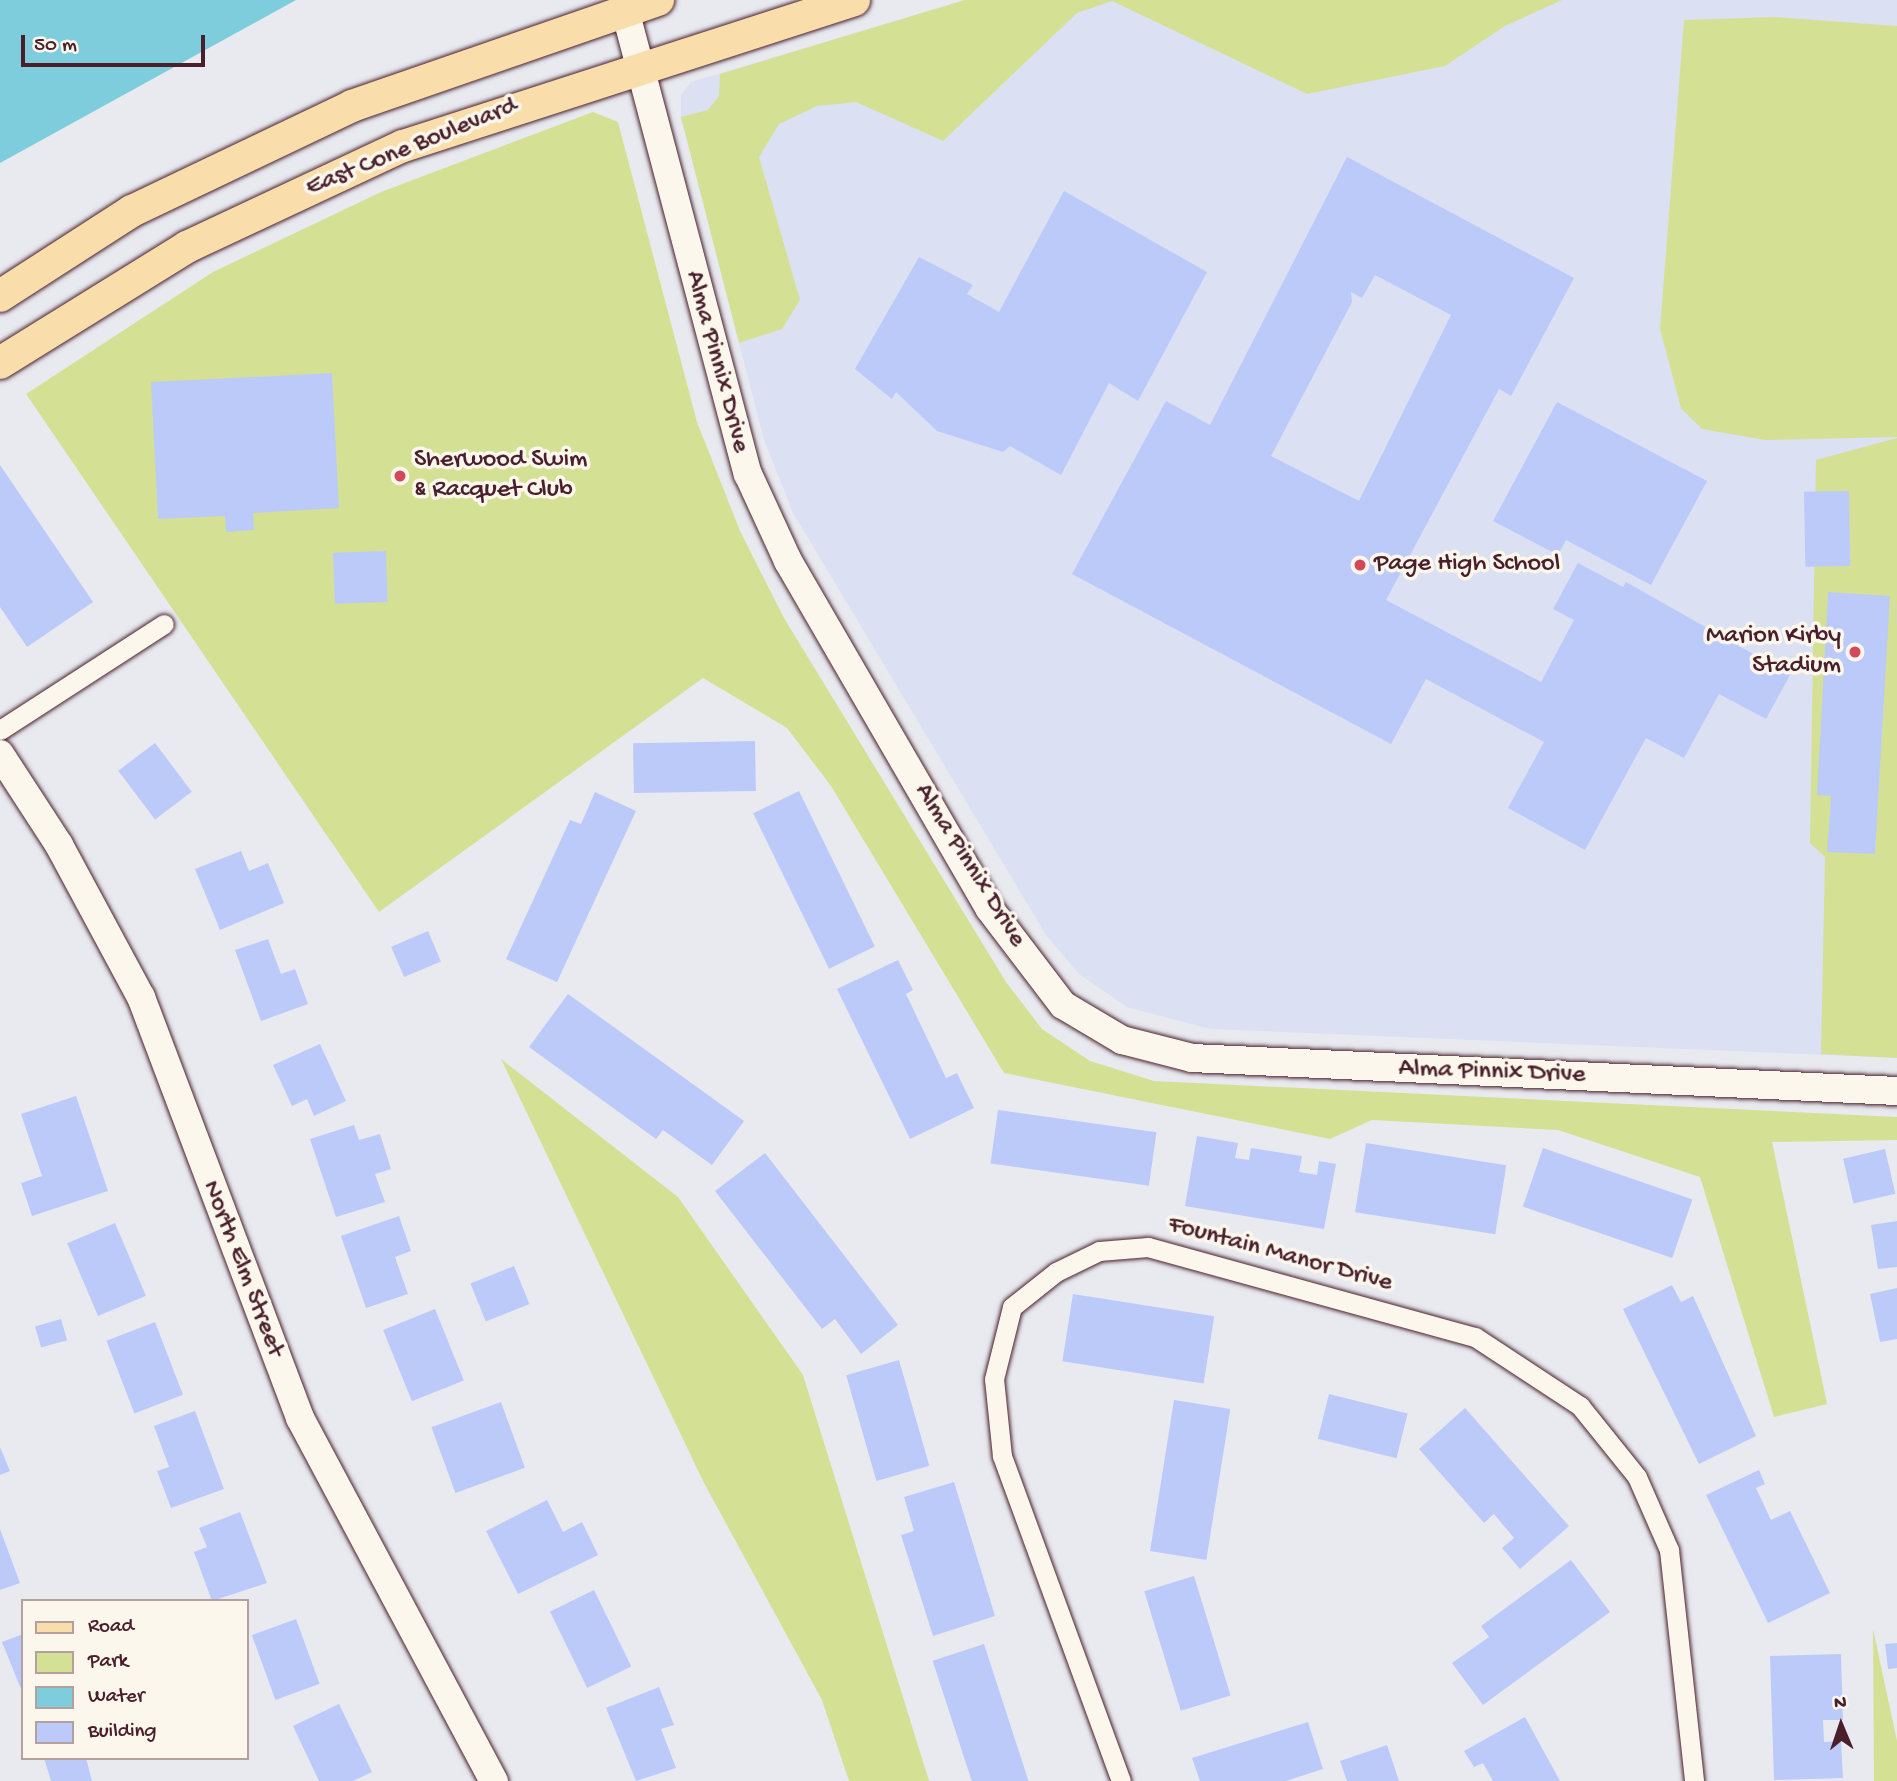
<!DOCTYPE html>
<style>
body{margin:0}
#map{position:relative;width:1897px;height:1781px;overflow:hidden;background:#e8eaf0;font-family:"Gochi Hand",sans-serif}
div>[style]{position:absolute}
[style*='--x']{left:calc(var(--x)*1px);top:calc(var(--y)*1px);width:calc(var(--w)*1px);rotate:calc(var(--a)*1deg)}
.built>*{inset:0;background:#dbe0f3}
.green>*{inset:0;background:#d4e194}
.water>*{inset:0;background:#7ecddc}
.building>*{inset:0;background:#bccafa;transform-origin:0 0}
.roads{filter:drop-shadow(0 0 2px #4a1f2b) drop-shadow(0 0 2px #4a1f2b)}
.street>*{height:19px;margin:-9.5px;padding:0 9.5px;transform-origin:9.5px;border-radius:9.5px;background:#fbf7ec}
.secondary>*{height:28px;margin:-14px;padding:0 14px;transform-origin:14px;border-radius:14px;background:#fbf7ec}
.primary>*{height:32px;margin:-16px;padding:0 16px;transform-origin:16px;border-radius:16px;background:#f9deab}
.dots>*{width:19px;height:19px;translate:-50% -50%;box-sizing:border-box;border:4px solid #fbf7ec;border-radius:50%}
span{translate:-50% -50%;white-space:nowrap;text-align:center;line-height:1.15;-webkit-text-stroke:7px #fbf7ec;paint-order:stroke}
.street-label{font-size:26px;color:#4a1f2b}
.poi-label{font-size:26px;color:#4a1f2b}
.left{translate:0 -50%;text-align:left}
.right{translate:-100% -50%;text-align:right}
.legend{position:absolute;left:21px;top:1599px;width:228px;height:161px;box-sizing:border-box;background:#fbf7ec;border:2px solid #b4a19f;margin:0;padding:9px 12px;list-style:none;font-size:21px;color:#4a1f2b}
.legend li{display:flex;align-items:center;gap:14px;height:35px}
.legend b{width:35px;border:2px solid #b4a19f}
.north{position:absolute;left:1806px;top:1690px;width:70px;height:70px;-webkit-text-stroke:5px #fbf7ec;paint-order:stroke;rotate:358deg;font-size:19px;font-weight:700;line-height:28px;text-align:center;color:#4a1f2b}
.north::after{content:'';display:block;margin:auto;width:24px;height:32px;background:#4a1f2b;clip-path:polygon(50% 0,100% 100%,50% 72%,0 100%)}
.scale{position:absolute;left:21px;top:35px;width:184px;height:32px;box-sizing:border-box;border:4px solid #4a1f2b;border-top:0;padding-left:9px;font-size:21px;line-height:24px;white-space:nowrap;color:#4a1f2b;-webkit-text-stroke:5px #fbf7ec;paint-order:stroke}
</style>
<div id="map">
<div class="built">
<div style="clip-path:polygon(965px 0,1897px 0,1897px 1058px,1210px 1029px,1127px 1007px,1079px 974px,1046px 935px,793px 513px,764px 440px,681px 117px,681px 95px,691px 82px)"></div>
</div>
<div class="green">
<div style="clip-path:polygon(965px 0,1562px 0,1505px 26px,1445px 66px,1307px 94px,1112px 1px,1077px 13px,943px 141px,856px 102px,817px 106px,779px 124px,759px 157px,800px 300px,782px 329px,739px 343px,681px 117px,708px 110px,719px 96px,720px 74px)"></div>
<div style="clip-path:polygon(1776px 17px,1897px 26px,1897px 437px,1765px 440px,1702px 429px,1681px 408px,1660px 329px,1684px 20px)"></div>
<div style="clip-path:polygon(593px 112px,618px 122px,697px 422px,740px 531px,784px 618px,1006px 982px,1042px 1029px,1090px 1061px,1154px 1081px,1897px 1117px,1897px 1140px,1772px 1142px,1827px 1404px,1774px 1417px,1700px 1177px,1558px 1130px,1372px 1120px,1330px 1139px,1004px 1073px,831px 786px,787px 728px,703px 678px,379px 912px,26px 394px,213px 272px,381px 192px)"></div>
<div style="clip-path:polygon(1897px 438px,1897px 1058px,1821px 1054px,1825px 857px,1810px 843px,1816px 460px)"></div>
<div style="clip-path:polygon(501px 1059px,678px 1197px,803px 1375px,929px 1781px,849px 1781px,822px 1700px,704px 1483px)"></div>
<div style="clip-path:polygon(1873px 1629px,1897px 1741px,1897px 1781px,1874px 1781px)"></div>
</div>
<div class="water">
<div style="clip-path:polygon(0 0,296px 0,0 163px)"></div>
</div>
<div class="building">
<div style="clip-path:polygon(evenodd,1347px 157px,1574px 278px,1511px 396px,1499px 389px,1386px 600px,1541px 682px,1574px 620px,1553px 609px,1578px 563px,1623px 587px,1626px 582px,1790px 675px,1766px 719px,1719px 694px,1684px 758px,1646px 738px,1585px 850px,1508px 808px,1544px 742px,1426px 679px,1391px 744px,1072px 574px,1166px 401px,1210px 425px,1347px 157px,1375px 275px,1451px 315px,1359px 501px,1271px 456px,1352px 302px,1351px 292px,1362px 298px,1375px 275px)"></div>
<div style="clip-path:polygon(1064px 191px,1207px 272px,1138px 401px,1109px 383px,1061px 475px,1010px 446px,1003px 452px,937px 431px,896px 392px,892px 399px,855px 369px,919px 257px,973px 285px,967px 294px,999px 312px)"></div>
<div style="clip-path:polygon(332px 373px,339px 508px,253px 513px,254px 530px,226px 532px,225px 516px,158px 519px,151px 382px)"></div>
<div style="clip-path:polygon(1557px 402px,1707px 481px,1651px 585px,1566px 540px,1558px 555px,1493px 521px)"></div>
<div style="clip-path:polygon(0 465px,93px 602px,27px 647px,0 607px)"></div>
<div style="left:1849px;top:491px;width:75px;height:45px;rotate:89deg"></div>
<div style="left:386px;top:551px;width:51px;height:53px;rotate:88deg"></div>
<div style="clip-path:polygon(1828px 592px,1890px 596px,1875px 854px,1827px 852px,1831px 796px,1817px 795px)"></div>
<div style="left:755px;top:741px;width:50px;height:122px;rotate:89deg"></div>
<div style="left:155px;top:743px;width:61px;height:46px;rotate:53deg"></div>
<div style="left:799px;top:791px;width:173px;height:51px;rotate:64deg"></div>
<div style="clip-path:polygon(595px 792px,636px 811px,557px 982px,506px 959px,570px 820px,581px 824px)"></div>
<div style="clip-path:polygon(241px 851px,249px 871px,268px 863px,284px 903px,220px 930px,195px 869px)"></div>
<div style="left:428px;top:931px;width:33px;height:40px;rotate:67deg"></div>
<div style="clip-path:polygon(268px 939px,281px 974px,295px 969px,308px 1004px,261px 1021px,235px 950px)"></div>
<div style="clip-path:polygon(898px 960px,913px 990px,906px 994px,946px 1078px,957px 1073px,974px 1108px,910px 1139px,837px 989px)"></div>
<div style="clip-path:polygon(568px 994px,744px 1121px,712px 1165px,663px 1130px,656px 1139px,529px 1047px)"></div>
<div style="clip-path:polygon(320px 1044px,346px 1101px,314px 1116px,307px 1099px,292px 1106px,273px 1065px)"></div>
<div style="clip-path:polygon(76px 1096px,108px 1191px,32px 1216px,21px 1183px,42px 1176px,21px 1114px)"></div>
<div style="left:998px;top:1110px;width:160px;height:54px;rotate:8deg"></div>
<div style="clip-path:polygon(354px 1125px,359px 1140px,380px 1134px,391px 1169px,375px 1174px,385px 1202px,336px 1217px,310px 1139px)"></div>
<div style="clip-path:polygon(1197px 1136px,1238px 1143px,1235px 1158px,1249px 1160px,1251px 1148px,1302px 1156px,1299px 1172px,1317px 1175px,1319px 1161px,1336px 1164px,1324px 1229px,1185px 1206px)"></div>
<div style="left:1366px;top:1143px;width:142px;height:70px;rotate:9deg"></div>
<div style="left:1543px;top:1148px;width:158px;height:62px;rotate:19deg"></div>
<div style="left:1885px;top:1149px;width:46px;height:43px;rotate:77deg"></div>
<div style="clip-path:polygon(765px 1153px,898px 1325px,861px 1354px,835px 1319px,822px 1329px,715px 1191px)"></div>
<div style="clip-path:polygon(399px 1216px,411px 1251px,395px 1257px,408px 1294px,366px 1308px,341px 1236px)"></div>
<div style="clip-path:polygon(1897px 1221px,1897px 1267px,1878px 1269px,1871px 1225px)"></div>
<div style="left:115px;top:1223px;width:79px;height:52px;rotate:67deg"></div>
<div style="left:514px;top:1266px;width:41px;height:47px;rotate:68deg"></div>
<div style="clip-path:polygon(1672px 1285px,1681px 1302px,1693px 1296px,1756px 1436px,1699px 1464px,1623px 1309px)"></div>
<div style="clip-path:polygon(1897px 1288px,1897px 1339px,1880px 1342px,1870px 1294px)"></div>
<div style="left:1073px;top:1294px;width:143px;height:68px;rotate:9deg"></div>
<div style="left:435px;top:1309px;width:77px;height:56px;rotate:68deg"></div>
<div style="left:61px;top:1319px;width:22px;height:27px;rotate:74deg"></div>
<div style="left:155px;top:1322px;width:78px;height:52px;rotate:69deg"></div>
<div style="left:899px;top:1360px;width:110px;height:55px;rotate:74deg"></div>
<div style="left:1329px;top:1394px;width:81px;height:46px;rotate:14deg"></div>
<div style="left:1174px;top:1400px;width:57px;height:153px;rotate:9deg"></div>
<div style="left:501px;top:1402px;width:70px;height:74px;rotate:70deg"></div>
<div style="clip-path:polygon(1465px 1408px,1569px 1526px,1520px 1569px,1502px 1548px,1514px 1538px,1494px 1514px,1484px 1523px,1419px 1449px)"></div>
<div style="clip-path:polygon(195px 1411px,224px 1489px,171px 1508px,157px 1471px,169px 1467px,154px 1426px)"></div>
<div style="clip-path:polygon(0 1447px,10px 1471px,0 1475px)"></div>
<div style="clip-path:polygon(1759px 1470px,1765px 1484px,1756px 1488px,1771px 1520px,1790px 1511px,1830px 1593px,1768px 1623px,1706px 1495px)"></div>
<div style="clip-path:polygon(954px 1482px,995px 1616px,933px 1636px,901px 1535px,914px 1531px,904px 1497px)"></div>
<div style="clip-path:polygon(547px 1500px,563px 1532px,582px 1522px,598px 1555px,518px 1594px,486px 1531px)"></div>
<div style="clip-path:polygon(240px 1512px,267px 1583px,212px 1601px,194px 1552px,207px 1547px,199px 1528px)"></div>
<div style="clip-path:polygon(0 1529px,20px 1583px,0 1590px)"></div>
<div style="clip-path:polygon(1571px 1560px,1610px 1612px,1483px 1705px,1452px 1663px,1489px 1637px,1481px 1626px)"></div>
<div style="left:1194px;top:1576px;width:125px;height:52px;rotate:73deg"></div>
<div style="left:594px;top:1590px;width:85px;height:49px;rotate:64deg"></div>
<div style="left:296px;top:1619px;width:69px;height:47px;rotate:70deg"></div>
<div style="clip-path:polygon(23px 1634px,23px 1694px,2px 1642px)"></div>
<div style="clip-path:polygon(1897px 1643px,1897px 1668px,1888px 1669px,1885px 1644px)"></div>
<div style="left:984px;top:1644px;width:144px;height:54px;rotate:72deg"></div>
<div style="clip-path:polygon(1841px 1654px,1843px 1720px,1823px 1720px,1824px 1742px,1841px 1741px,1843px 1778px,1774px 1780px,1770px 1656px)"></div>
<div style="clip-path:polygon(659px 1687px,674px 1725px,661px 1729px,676px 1768px,636px 1781px,606px 1708px)"></div>
<div style="clip-path:polygon(339px 1704px,372px 1772px,353px 1781px,319px 1781px,293px 1726px)"></div>
<div style="clip-path:polygon(1525px 1717px,1560px 1781px,1493px 1781px,1483px 1763px,1474px 1767px,1464px 1751px)"></div>
<div style="clip-path:polygon(1308px 1722px,1323px 1769px,1286px 1781px,1200px 1781px,1192px 1758px)"></div>
<div style="clip-path:polygon(1387px 1745px,1399px 1781px,1347px 1781px,1340px 1761px)"></div>
<div style="clip-path:polygon(44px 1758px,86px 1758px,92px 1781px,51px 1781px)"></div>
</div>
<div class="roads">
<div class="street">
<div style="--x:0;--y:730;--w:195;--a:-32.9"></div>
<div style="--x:1121;--y:1781;--w:346;--a:-110.1"></div>
<div style="--x:1002;--y:1456;--w:77;--a:-95.9"></div>
<div style="--x:994;--y:1379;--w:74;--a:-76"></div>
<div style="--x:1012;--y:1307;--w:56;--a:-38.5"></div>
<div style="--x:1056;--y:1272;--w:48;--a:-26"></div>
<div style="--x:1099;--y:1251;--w:49;--a:-4.7"></div>
<div style="--x:1148;--y:1247;--w:339;--a:15.4"></div>
<div style="--x:1475;--y:1337;--w:126;--a:33.3"></div>
<div style="--x:1580;--y:1406;--w:91;--a:51.2"></div>
<div style="--x:1637;--y:1477;--w:80;--a:66.3"></div>
<div style="--x:1669;--y:1550;--w:232;--a:83.8"></div>
</div>
<div class="secondary">
<div style="--x:625;--y:10;--w:480;--a:75.2"></div>
<div style="--x:748;--y:474;--w:96;--a:65.3"></div>
<div style="--x:788;--y:561;--w:401;--a:59.9"></div>
<div style="--x:989;--y:908;--w:122;--a:52.7"></div>
<div style="--x:1063;--y:1005;--w:69;--a:30.7"></div>
<div style="--x:1122;--y:1040;--w:72;--a:14.4"></div>
<div style="--x:1192;--y:1058;--w:706;--a:2.68"></div>
<div style="--x:0;--y:754;--w:108;--a:57"></div>
<div style="--x:59;--y:845;--w:173;--a:61.7"></div>
<div style="--x:141;--y:997;--w:450;--a:69.3"></div>
<div style="--x:300;--y:1418;--w:412;--a:61.9"></div>
</div>
<div class="primary">
<div style="--x:0;--y:296;--w:157;--a:-32.8"></div>
<div style="--x:132;--y:211;--w:244;--a:-25.5"></div>
<div style="--x:352;--y:106;--w:324;--a:-19.1"></div>
<div style="--x:0;--y:363;--w:220;--a:-31.8"></div>
<div style="--x:187;--y:247;--w:238;--a:-25.1"></div>
<div style="--x:403;--y:146;--w:474;--a:-17.9"></div>
</div>
</div>
<div class="dots">
<div style="left:400px;top:476px;background:#d1495b"></div>
<div style="left:1360px;top:565px;background:#d1495b"></div>
<div style="left:1855px;top:652px;background:#d1495b"></div>
</div>
<div class="street-label">
<span style="left:412px;top:148px;rotate:-22deg">East Cone Boulevard</span>
<span style="left:716px;top:362px;rotate:75deg">Alma Pinnix Drive</span>
<span style="left:969px;top:866px;rotate:58deg">Alma Pinnix Drive</span>
<span style="left:1492px;top:1073px;rotate:2deg">Alma Pinnix Drive</span>
<span style="left:1280px;top:1255px;rotate:15deg">Fountain Manor Drive</span>
<span style="left:242px;top:1269px;rotate:69deg">North Elm Street</span>
</div>
<div class="poi-label">
<span class="left" style="left:414px;top:476px">Sherwood Swim<br>&amp; Racquet Club</span>
<span class="left" style="left:1374px;top:565px">Page High School</span>
<span class="right" style="left:1841px;top:652px">Marion Kirby<br>Stadium</span>
</div>
<ul class="legend">
<li><b style="height:9px;background:#f9deab"></b>Road</li>
<li><b style="height:19px;background:#d4e194"></b>Park</li>
<li><b style="height:19px;background:#7ecddc"></b>Water</li>
<li><b style="height:19px;background:#bccafa"></b>Building</li>
</ul>
<div class="north">N</div>
<div class="scale">50 m</div>
</div>
